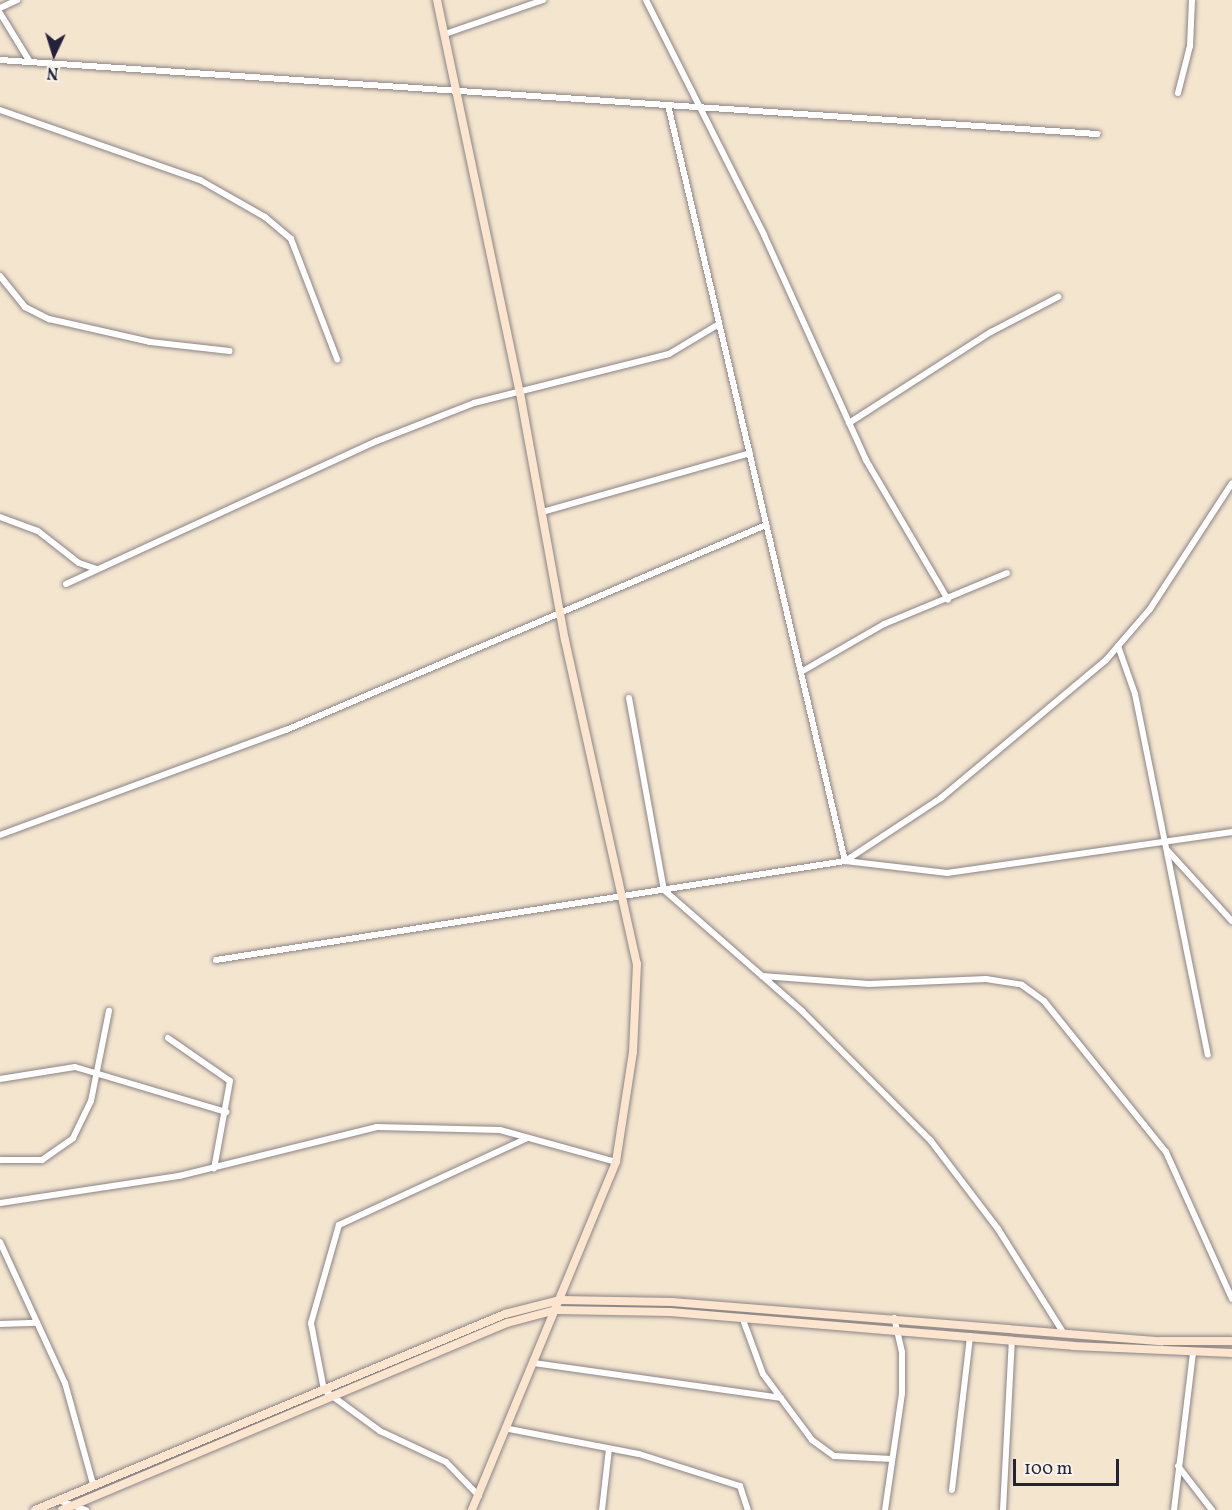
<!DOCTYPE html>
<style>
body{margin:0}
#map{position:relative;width:1232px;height:1510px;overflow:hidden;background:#f4e5cf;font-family:Vollkorn,serif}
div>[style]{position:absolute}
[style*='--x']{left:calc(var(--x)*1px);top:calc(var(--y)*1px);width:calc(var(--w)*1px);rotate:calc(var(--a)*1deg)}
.roads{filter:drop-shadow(0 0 2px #8b8485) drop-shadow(0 0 2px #8b8485)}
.street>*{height:6px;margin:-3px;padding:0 3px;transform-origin:3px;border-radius:3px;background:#fff}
.secondary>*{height:8px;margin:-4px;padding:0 4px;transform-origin:4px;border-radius:4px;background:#fbe5cf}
span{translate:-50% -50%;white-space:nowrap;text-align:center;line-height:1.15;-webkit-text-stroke:4.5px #f7f3e8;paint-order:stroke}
.north{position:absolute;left:24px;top:24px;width:60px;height:60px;-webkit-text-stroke:4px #f7f3e8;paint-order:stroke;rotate:184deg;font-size:16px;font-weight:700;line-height:24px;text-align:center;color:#22223b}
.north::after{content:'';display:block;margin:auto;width:21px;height:27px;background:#22223b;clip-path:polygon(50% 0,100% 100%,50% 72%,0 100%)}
.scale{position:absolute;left:1013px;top:1459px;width:106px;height:27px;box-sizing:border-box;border:3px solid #22223b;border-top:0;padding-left:8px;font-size:18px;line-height:21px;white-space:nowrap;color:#22223b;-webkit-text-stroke:4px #f7f3e8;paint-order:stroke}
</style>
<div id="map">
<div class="roads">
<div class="street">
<div style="--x:646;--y:0;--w:263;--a:63.3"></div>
<div style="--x:764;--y:235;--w:247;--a:65.6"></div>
<div style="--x:866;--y:460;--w:162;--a:59.6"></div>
<div style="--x:0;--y:8;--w:19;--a:-25"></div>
<div style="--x:0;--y:13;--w:57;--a:58.5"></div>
<div style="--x:445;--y:34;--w:104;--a:-19.1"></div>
<div style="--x:0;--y:60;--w:1100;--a:3.86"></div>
<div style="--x:1178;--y:93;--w:49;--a:-75.7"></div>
<div style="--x:1190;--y:46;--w:46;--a:-87.5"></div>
<div style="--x:668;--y:105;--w:776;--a:76.82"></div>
<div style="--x:845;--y:861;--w:103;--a:6.7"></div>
<div style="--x:947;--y:873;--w:288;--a:-8.2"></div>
<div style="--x:0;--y:110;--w:212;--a:19.3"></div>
<div style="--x:200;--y:180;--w:75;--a:29.6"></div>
<div style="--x:265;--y:217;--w:34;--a:40"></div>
<div style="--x:291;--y:239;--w:129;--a:69"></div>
<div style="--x:0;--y:276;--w:40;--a:51"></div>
<div style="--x:25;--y:307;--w:27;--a:27"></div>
<div style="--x:49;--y:319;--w:104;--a:12.8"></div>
<div style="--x:150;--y:342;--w:80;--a:6.5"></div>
<div style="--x:849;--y:423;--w:169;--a:-32.7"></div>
<div style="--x:991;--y:332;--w:76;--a:-27.6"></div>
<div style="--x:542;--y:512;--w:216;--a:-15.8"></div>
<div style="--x:0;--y:517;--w:40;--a:20.2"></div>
<div style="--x:38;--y:531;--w:52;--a:38"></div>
<div style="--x:79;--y:563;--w:18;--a:19"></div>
<div style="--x:66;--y:584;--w:342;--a:-24.7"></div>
<div style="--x:377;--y:441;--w:104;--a:-21.4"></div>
<div style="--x:474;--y:403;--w:201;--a:-14.1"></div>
<div style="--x:669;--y:354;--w:58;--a:-31"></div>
<div style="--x:1118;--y:646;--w:51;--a:70.5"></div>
<div style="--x:1135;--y:694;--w:368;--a:78.6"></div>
<div style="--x:801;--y:672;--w:96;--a:-30"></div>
<div style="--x:884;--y:624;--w:133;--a:-22.5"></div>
<div style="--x:629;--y:698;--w:195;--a:79.7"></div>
<div style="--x:664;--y:890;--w:184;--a:41.2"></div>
<div style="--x:802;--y:1011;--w:183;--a:45.2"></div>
<div style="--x:931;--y:1141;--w:111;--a:52.7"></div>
<div style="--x:998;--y:1229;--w:124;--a:57.8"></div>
<div style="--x:0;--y:835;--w:305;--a:-20.2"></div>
<div style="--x:286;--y:730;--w:522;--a:-23.13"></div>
<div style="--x:1168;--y:851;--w:95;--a:47.6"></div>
<div style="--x:216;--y:960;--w:637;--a:-8.94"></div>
<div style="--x:845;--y:861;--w:115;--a:-33.3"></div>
<div style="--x:941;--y:798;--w:215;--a:-39.9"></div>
<div style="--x:1106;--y:660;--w:67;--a:-49.2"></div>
<div style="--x:1150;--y:609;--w:150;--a:-56.9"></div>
<div style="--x:762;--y:976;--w:107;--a:4.3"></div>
<div style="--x:869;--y:984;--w:117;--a:-2.4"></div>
<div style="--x:986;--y:979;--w:36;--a:9"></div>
<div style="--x:1022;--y:985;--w:27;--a:36"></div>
<div style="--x:1044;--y:1001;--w:194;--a:51.1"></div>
<div style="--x:1166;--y:1152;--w:161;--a:65.8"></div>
<div style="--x:168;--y:1038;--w:75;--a:34.7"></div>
<div style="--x:230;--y:1081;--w:89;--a:100.3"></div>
<div style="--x:0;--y:1079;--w:76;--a:-9.1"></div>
<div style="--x:75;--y:1067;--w:158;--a:16.6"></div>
<div style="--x:0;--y:1160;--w:42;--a:0"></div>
<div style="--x:42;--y:1160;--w:38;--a:-35"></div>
<div style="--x:73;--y:1138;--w:41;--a:-64.1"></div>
<div style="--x:91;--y:1101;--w:92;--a:-78.7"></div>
<div style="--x:0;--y:1203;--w:181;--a:-8.6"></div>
<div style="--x:179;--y:1176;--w:204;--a:-13.9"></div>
<div style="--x:377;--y:1127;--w:123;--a:1.4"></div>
<div style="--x:500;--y:1130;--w:120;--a:15.4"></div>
<div style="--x:0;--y:1242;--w:155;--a:65.3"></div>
<div style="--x:65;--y:1383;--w:105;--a:74.5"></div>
<div style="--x:742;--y:1317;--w:61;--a:69.8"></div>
<div style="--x:763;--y:1374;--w:82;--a:53.4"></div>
<div style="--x:812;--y:1440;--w:27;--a:36"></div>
<div style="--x:834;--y:1456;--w:58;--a:3"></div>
<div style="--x:0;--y:1324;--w:37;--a:-2"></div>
<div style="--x:533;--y:1363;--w:250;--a:8"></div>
<div style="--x:509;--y:1429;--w:132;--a:10.9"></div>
<div style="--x:639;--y:1454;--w:106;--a:17.6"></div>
<div style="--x:740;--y:1486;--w:25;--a:72"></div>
<div style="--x:1178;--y:1466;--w:56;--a:52.3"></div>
<div style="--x:952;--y:1490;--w:155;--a:-83.3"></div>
<div style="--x:479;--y:1496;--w:47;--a:-134.1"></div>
<div style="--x:446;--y:1462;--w:73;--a:-154.8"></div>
<div style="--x:380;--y:1431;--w:69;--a:-143.8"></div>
<div style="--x:324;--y:1390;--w:68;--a:-101"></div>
<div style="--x:311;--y:1323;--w:102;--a:-74.1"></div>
<div style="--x:339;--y:1225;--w:207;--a:-24.8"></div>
<div style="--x:58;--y:1500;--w:30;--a:20"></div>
<div style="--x:602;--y:1510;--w:61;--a:-83.5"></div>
<div style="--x:885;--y:1510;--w:118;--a:-81.7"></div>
<div style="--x:902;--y:1393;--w:41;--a:-90"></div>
<div style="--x:902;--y:1352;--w:35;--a:-103"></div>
<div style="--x:1003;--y:1510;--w:170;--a:-87"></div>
<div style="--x:1174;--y:1510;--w:159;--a:-83.1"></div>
</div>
<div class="secondary">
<div style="--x:437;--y:0;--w:402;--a:78.1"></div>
<div style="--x:520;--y:393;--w:251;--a:79.7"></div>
<div style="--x:565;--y:640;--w:332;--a:77.5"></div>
<div style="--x:637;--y:964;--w:88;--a:92.6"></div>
<div style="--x:633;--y:1052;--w:111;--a:98.8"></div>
<div style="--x:616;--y:1162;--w:377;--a:112.5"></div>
<div style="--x:35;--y:1510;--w:509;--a:-22.64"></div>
<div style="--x:505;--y:1314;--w:57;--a:-14.3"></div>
<div style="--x:560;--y:1300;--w:112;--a:1"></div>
<div style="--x:672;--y:1302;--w:491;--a:4.6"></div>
<div style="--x:1161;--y:1341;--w:71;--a:0"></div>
<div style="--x:62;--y:1510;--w:483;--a:-22.8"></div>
<div style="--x:507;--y:1323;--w:51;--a:-14.9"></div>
<div style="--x:556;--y:1310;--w:114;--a:1"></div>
<div style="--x:670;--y:1312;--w:404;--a:4.8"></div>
<div style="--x:1073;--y:1346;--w:159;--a:2.5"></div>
</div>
</div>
<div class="north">N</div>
<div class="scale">100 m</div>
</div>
